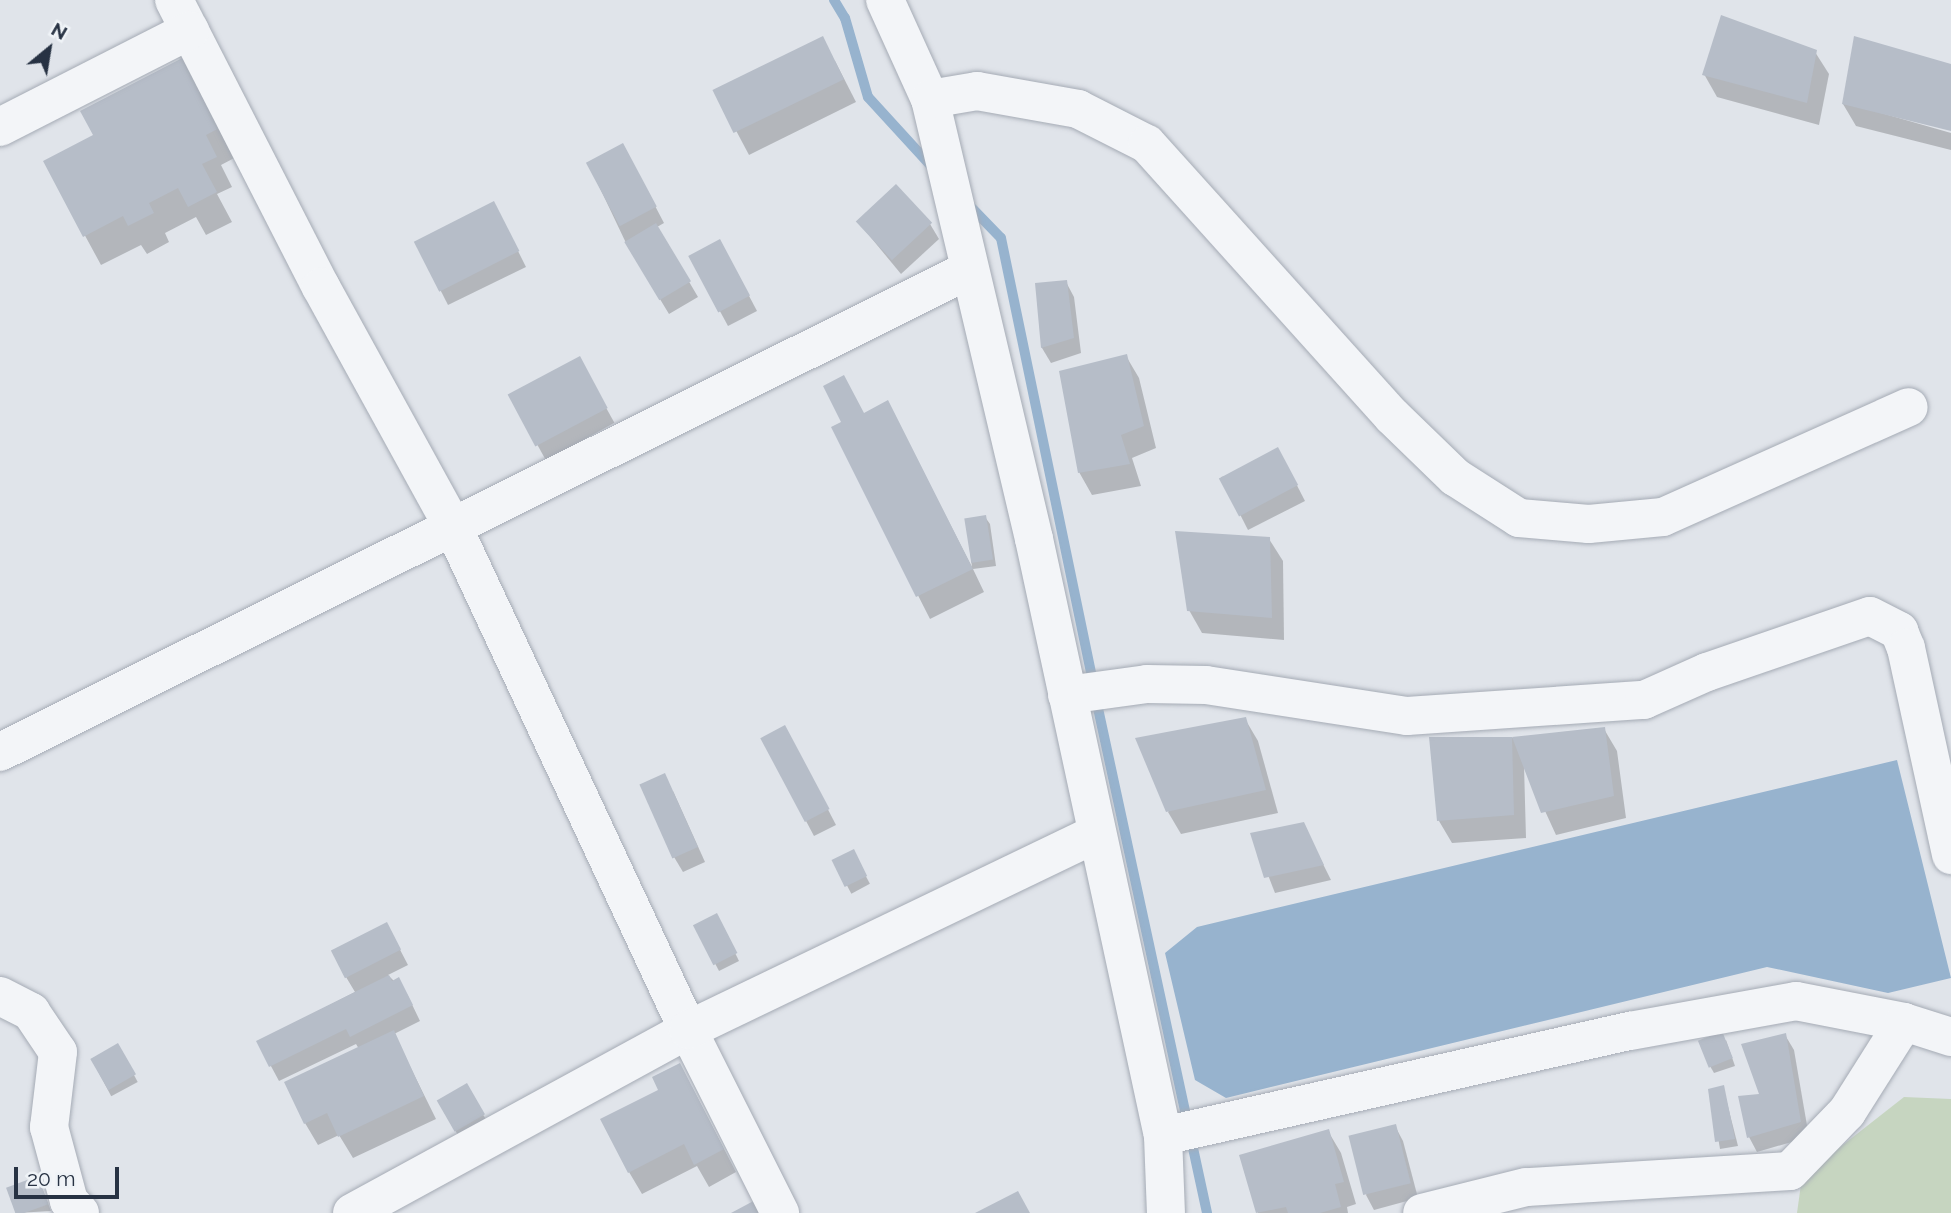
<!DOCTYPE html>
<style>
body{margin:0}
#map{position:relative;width:1951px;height:1213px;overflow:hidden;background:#e0e4ea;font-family:Raleway,sans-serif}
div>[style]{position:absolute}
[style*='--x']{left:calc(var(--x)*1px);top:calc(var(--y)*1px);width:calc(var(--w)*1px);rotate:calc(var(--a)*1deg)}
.green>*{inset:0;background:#c6d5c0}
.water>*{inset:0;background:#97b3ce}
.shadow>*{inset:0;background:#0003;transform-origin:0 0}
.stream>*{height:10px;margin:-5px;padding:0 5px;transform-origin:5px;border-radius:5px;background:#97b3ce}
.building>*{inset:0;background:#b6bdc8;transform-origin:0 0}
.roads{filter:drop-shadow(0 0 2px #a5abb5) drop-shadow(0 0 2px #a5abb5)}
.minor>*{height:38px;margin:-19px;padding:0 19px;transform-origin:19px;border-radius:19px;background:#f3f5f8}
.tertiary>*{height:38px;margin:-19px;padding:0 19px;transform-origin:19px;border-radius:19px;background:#f3f5f8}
span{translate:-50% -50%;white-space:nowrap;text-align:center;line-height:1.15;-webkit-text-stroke:5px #eff3f7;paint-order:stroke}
.north{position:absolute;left:14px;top:14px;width:70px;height:70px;-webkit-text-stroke:5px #eff3f7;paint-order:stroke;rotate:30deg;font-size:19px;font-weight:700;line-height:28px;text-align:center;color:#273243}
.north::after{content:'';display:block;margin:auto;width:24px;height:32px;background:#273243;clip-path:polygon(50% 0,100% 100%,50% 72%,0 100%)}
.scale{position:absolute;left:14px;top:1167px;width:105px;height:32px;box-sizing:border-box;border:4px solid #273243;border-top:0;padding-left:9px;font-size:21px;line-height:24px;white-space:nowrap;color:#273243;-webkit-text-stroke:5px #eff3f7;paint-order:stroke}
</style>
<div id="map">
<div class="green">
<div style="clip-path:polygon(1904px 1097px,1951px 1099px,1951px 1213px,1797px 1213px,1802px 1177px)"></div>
</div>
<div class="water">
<div style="clip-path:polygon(1897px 760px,1951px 978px,1888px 993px,1767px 967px,1226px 1098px,1195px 1080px,1165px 953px,1197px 927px)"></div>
</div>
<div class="shadow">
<div style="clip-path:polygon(1815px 52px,1829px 74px,1819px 125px,1717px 97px,1704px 74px)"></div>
<div style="clip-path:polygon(187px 57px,240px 155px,221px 165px,232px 187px,217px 194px,232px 222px,206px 235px,196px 217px,165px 233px,169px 242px,147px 254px,141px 245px,101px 265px,45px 162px,96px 136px)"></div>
<div style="clip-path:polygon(835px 61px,856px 102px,749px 155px,715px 91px)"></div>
<div style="clip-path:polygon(1951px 65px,1951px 130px,1857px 106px,1951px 133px,1951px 150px,1856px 126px,1843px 104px)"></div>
<div style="clip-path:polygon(631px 160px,664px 223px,657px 227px,698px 297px,669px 314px,626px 243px,588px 163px)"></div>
<div style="clip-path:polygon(502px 219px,526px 267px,448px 305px,416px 242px)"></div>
<div style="clip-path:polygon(858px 222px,930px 224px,939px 239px,901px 274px)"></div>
<div style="clip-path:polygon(690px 256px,728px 256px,757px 311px,728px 326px)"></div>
<div style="clip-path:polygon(1066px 282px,1074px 297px,1081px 353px,1051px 363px,1042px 348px,1037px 285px)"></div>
<div style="clip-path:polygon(1126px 356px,1139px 378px,1156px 448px,1132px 458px,1141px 486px,1092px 495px,1079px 472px)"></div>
<div style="left:579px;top:359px;width:73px;height:78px;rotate:61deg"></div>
<div style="clip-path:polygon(888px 403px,972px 567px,966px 519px,985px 517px,990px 524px,996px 566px,973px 569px,984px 592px,930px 619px,833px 428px)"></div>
<div style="clip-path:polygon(1286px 464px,1305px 501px,1248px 530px,1221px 477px)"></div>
<div style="clip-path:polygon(1269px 539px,1283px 561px,1284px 640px,1202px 633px,1189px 610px)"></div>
<div style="clip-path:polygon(1245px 719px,1258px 741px,1278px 813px,1181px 834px,1168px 812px)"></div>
<div style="clip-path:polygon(1604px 729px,1617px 751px,1626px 818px,1556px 835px,1524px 765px,1526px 838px,1452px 843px,1439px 821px,1431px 739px,1513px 738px)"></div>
<div style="clip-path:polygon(793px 742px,836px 825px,814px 836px,806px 821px)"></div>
<div style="clip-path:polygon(673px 791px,705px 862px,683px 872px,674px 857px)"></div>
<div style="clip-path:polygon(1303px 824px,1331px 880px,1275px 893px,1252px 834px)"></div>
<div style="left:853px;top:852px;width:36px;height:21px;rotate:62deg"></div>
<div style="clip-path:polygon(720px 922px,739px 961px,719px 971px,695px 925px)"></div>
<div style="clip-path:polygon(395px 940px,408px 965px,388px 975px,407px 994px,420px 1021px,394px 1034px,436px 1119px,353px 1158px,339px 1135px,318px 1145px,305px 1123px,359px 1049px,356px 1044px,279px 1081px,258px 1042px,355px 992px,346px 977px)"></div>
<div style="clip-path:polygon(1785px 1035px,1794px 1050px,1809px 1137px,1757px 1152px,1749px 1137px)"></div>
<div style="clip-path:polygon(1726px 1040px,1735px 1066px,1714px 1073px,1710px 1066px)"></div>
<div style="left:118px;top:1045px;width:42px;height:30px;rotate:62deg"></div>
<div style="left:466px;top:1085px;width:43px;height:32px;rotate:60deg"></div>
<div style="clip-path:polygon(692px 1087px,736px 1172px,709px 1187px,697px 1166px,642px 1194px,629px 1172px)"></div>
<div style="clip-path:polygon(1723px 1087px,1738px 1146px,1720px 1149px,1710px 1090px)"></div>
<div style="clip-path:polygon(1395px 1126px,1403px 1141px,1418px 1198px,1374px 1210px,1366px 1195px)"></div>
<div style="clip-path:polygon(1328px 1131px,1341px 1153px,1356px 1204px,1347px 1207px,1348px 1213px,1258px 1213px,1242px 1156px)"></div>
<div style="clip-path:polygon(41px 1185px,51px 1211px,17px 1213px,8px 1188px)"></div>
</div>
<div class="stream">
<div style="--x:834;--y:0;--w:21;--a:59"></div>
<div style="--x:845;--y:18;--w:82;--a:73.8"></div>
<div style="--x:868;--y:97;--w:96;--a:47.5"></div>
<div style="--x:968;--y:204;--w:47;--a:45.9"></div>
<div style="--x:1001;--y:238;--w:454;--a:78.3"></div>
<div style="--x:1096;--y:699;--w:526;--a:77.81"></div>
</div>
<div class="building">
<div style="clip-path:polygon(1721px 15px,1817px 50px,1807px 103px,1702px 75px)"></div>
<div style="left:823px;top:36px;width:48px;height:123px;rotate:64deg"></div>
<div style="clip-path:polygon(1854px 36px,1951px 64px,1951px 131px,1842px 104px)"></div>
<div style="clip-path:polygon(188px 55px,225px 125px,206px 135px,217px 157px,202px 164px,217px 192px,188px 207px,178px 188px,149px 203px,154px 213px,128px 226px,123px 216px,83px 237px,43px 161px,93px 135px,80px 111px)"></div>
<div style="left:623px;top:143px;width:72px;height:42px;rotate:62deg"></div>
<div style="left:896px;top:184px;width:53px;height:55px;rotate:47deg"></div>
<div style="left:494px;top:201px;width:56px;height:90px;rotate:63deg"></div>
<div style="left:656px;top:223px;width:68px;height:37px;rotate:59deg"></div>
<div style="left:720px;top:239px;width:64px;height:36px;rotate:62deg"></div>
<div style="clip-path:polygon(1067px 280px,1074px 338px,1041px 348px,1035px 283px)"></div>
<div style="clip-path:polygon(1127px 354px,1144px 426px,1121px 435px,1130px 464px,1078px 473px,1059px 371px)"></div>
<div style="left:580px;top:356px;width:59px;height:82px;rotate:62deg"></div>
<div style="clip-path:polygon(844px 375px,864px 413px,888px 400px,973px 569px,916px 597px,831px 427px,841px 422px,823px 386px)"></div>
<div style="left:1278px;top:447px;width:43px;height:67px;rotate:62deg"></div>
<div style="left:986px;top:515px;width:45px;height:22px;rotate:81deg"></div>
<div style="clip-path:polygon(1175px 531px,1270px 537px,1272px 618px,1187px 611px)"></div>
<div style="clip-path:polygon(1246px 717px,1266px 790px,1166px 812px,1135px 738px)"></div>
<div style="left:785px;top:725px;width:95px;height:28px;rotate:62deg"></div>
<div style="clip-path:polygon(1605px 727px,1614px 796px,1541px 813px,1512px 737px,1514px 815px,1437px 821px,1429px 737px,1512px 737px)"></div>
<div style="left:665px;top:773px;width:81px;height:28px;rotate:66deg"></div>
<div style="clip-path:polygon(1304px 822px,1324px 865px,1264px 878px,1250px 833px)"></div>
<div style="left:854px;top:849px;width:30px;height:25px;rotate:64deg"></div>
<div style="left:717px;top:913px;width:45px;height:27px;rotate:63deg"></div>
<div style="left:387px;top:922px;width:31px;height:63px;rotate:63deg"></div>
<div style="clip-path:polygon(389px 975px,392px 981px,399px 977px,413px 1005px,350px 1037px,346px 1029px,269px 1067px,256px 1041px)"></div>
<div style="clip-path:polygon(394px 1030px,424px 1096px,338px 1137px,327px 1113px,304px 1124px,284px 1082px)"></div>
<div style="left:1722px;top:1031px;width:29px;height:26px;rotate:68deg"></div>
<div style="clip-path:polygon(1786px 1033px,1801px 1122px,1747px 1138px,1738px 1096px,1759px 1094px,1741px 1044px)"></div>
<div style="left:118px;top:1043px;width:36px;height:32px;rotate:60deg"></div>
<div style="clip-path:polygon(680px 1063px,724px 1149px,694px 1165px,684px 1144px,628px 1173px,600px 1119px,658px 1090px,652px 1077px)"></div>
<div style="left:467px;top:1083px;width:36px;height:35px;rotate:60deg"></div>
<div style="clip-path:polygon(1724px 1085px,1735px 1139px,1715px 1142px,1708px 1089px)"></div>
<div style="left:1396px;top:1124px;width:61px;height:49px;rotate:76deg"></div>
<div style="clip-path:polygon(1329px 1129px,1344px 1182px,1335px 1184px,1341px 1207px,1320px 1213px,1288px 1213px,1286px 1207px,1256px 1213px,1239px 1155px)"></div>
<div style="left:38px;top:1176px;width:30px;height:34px;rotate:70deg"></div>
<div style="clip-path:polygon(1018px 1191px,1030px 1213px,975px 1213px)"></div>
<div style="clip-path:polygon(761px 1197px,770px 1213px,731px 1213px)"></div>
</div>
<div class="roads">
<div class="minor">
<div style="--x:174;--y:0;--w:322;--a:62.9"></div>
<div style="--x:321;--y:287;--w:274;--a:61.2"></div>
<div style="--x:453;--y:527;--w:555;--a:64.96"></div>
<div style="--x:688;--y:1030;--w:205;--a:63.3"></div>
<div style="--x:0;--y:127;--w:213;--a:-27"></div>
<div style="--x:1067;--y:695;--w:81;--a:-7.8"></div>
<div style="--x:1147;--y:684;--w:59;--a:1"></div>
<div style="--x:1206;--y:685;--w:203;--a:8.8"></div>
<div style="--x:1407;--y:716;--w:238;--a:-3.9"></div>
<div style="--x:1644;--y:700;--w:69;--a:-24"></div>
<div style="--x:1707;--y:672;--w:172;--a:-19"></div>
<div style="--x:1870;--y:616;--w:33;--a:27"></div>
<div style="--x:1899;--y:631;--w:18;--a:68"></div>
<div style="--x:1906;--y:648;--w:212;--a:77.7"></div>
<div style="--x:0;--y:752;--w:1082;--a:-26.45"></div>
<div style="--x:0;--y:996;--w:35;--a:27"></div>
<div style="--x:31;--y:1012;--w:48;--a:56"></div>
<div style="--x:58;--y:1052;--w:76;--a:96.8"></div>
<div style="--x:49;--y:1127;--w:77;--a:74.9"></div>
<div style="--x:69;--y:1201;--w:16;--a:47"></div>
<div style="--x:1163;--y:1136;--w:479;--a:-12.7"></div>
<div style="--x:1630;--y:1031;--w:169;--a:-10.2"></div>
<div style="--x:1796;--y:1001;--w:110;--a:11"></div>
<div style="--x:1904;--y:1022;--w:107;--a:122.3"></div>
<div style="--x:1847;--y:1112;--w:82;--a:134"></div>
<div style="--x:1790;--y:1171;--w:264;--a:176.5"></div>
<div style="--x:1526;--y:1187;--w:107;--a:166"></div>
<div style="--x:352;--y:1213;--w:383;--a:-28.6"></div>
<div style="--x:688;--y:1030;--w:453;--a:-25.7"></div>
</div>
<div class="tertiary">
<div style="--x:885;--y:0;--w:109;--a:65.6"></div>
<div style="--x:930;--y:99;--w:452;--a:76.7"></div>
<div style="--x:1034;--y:539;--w:611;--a:77.81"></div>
<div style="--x:1163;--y:1136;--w:77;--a:87.8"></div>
<div style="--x:930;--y:99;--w:48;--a:-9.7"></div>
<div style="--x:977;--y:91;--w:103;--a:10.1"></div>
<div style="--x:1078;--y:109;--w:77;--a:26.9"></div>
<div style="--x:1147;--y:144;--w:366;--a:48"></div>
<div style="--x:1392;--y:416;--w:88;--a:44.1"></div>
<div style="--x:1455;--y:477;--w:76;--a:32.6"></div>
<div style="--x:1519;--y:518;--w:70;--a:4.9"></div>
<div style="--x:1589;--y:524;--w:74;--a:-5.4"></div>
<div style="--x:1663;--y:517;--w:269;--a:-24.1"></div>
<div style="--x:1904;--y:1022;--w:49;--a:17.7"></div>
</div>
</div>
<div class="north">N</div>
<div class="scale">20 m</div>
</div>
